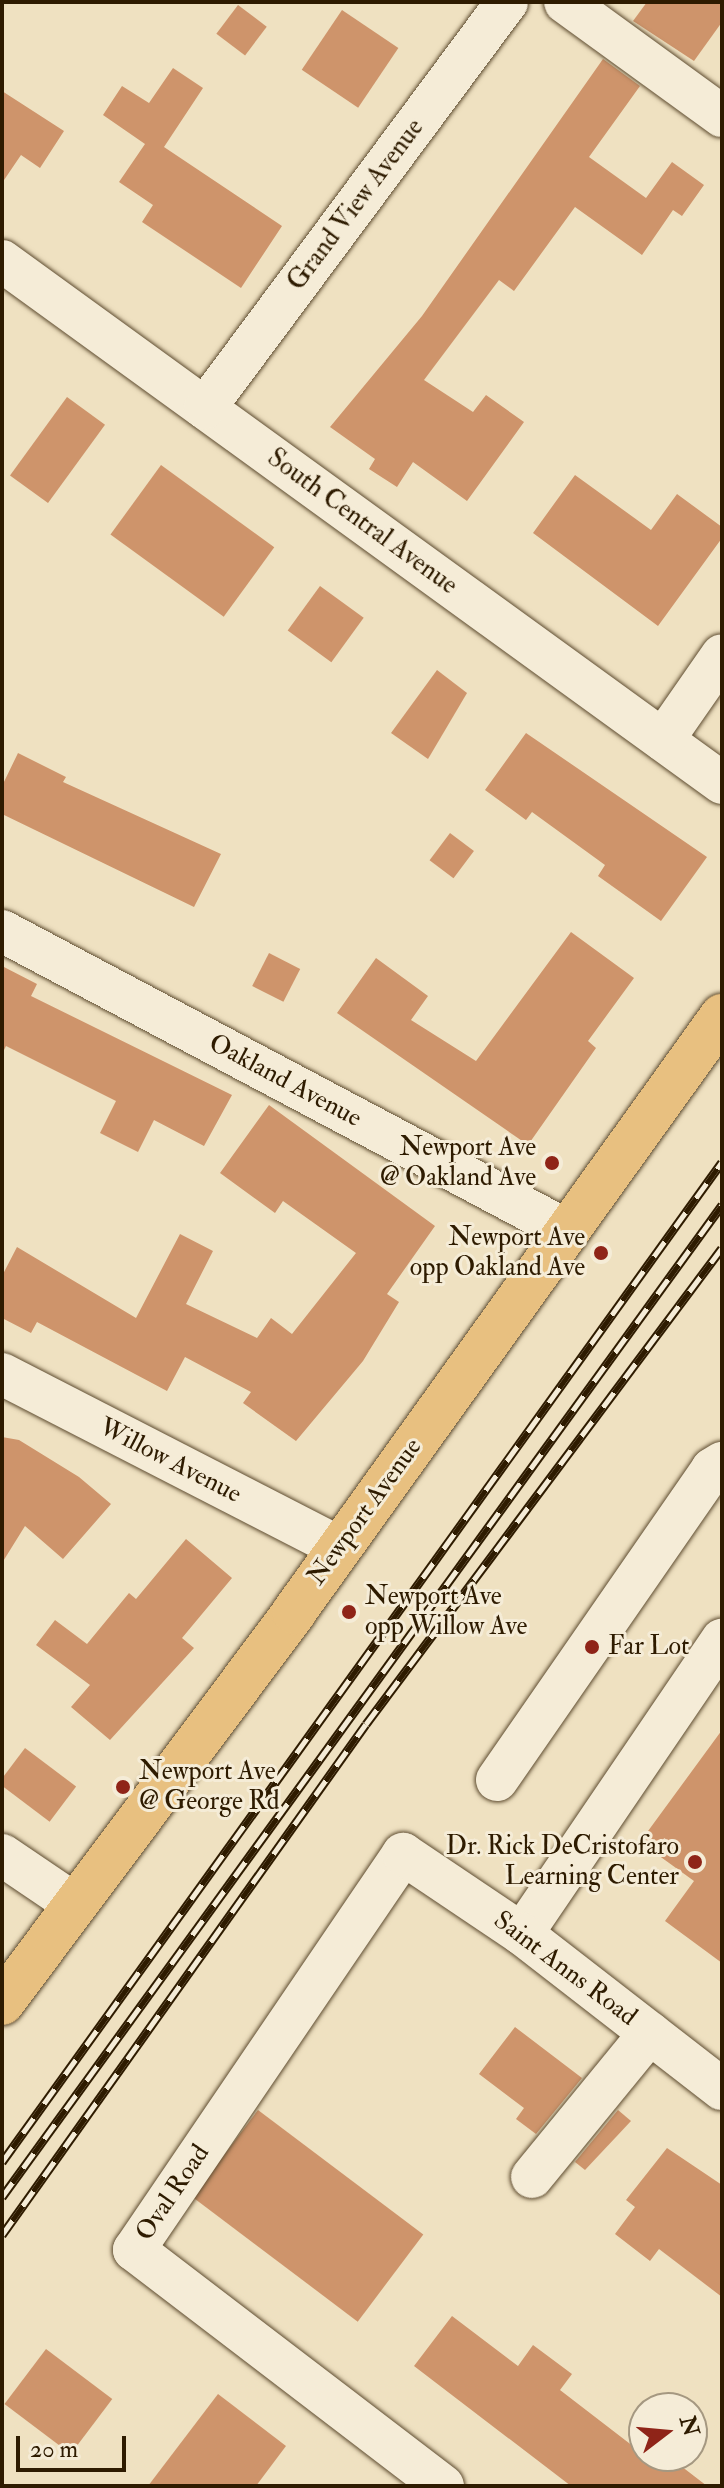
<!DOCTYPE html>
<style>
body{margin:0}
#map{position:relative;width:724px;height:2488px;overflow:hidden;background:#efe1c1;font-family:"IM FELL Double Pica",serif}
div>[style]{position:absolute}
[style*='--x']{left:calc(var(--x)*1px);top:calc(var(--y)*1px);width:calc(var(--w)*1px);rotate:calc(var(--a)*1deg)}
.building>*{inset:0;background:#ce946b;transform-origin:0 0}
.roads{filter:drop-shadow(0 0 2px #5e4c30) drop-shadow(0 0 2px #5e4c30)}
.minor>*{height:42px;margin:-21px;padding:0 21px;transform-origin:21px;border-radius:21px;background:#f5ecd7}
.major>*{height:44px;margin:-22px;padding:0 22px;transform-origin:22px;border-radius:22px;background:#e8c080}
.rail>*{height:9px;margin-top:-4.5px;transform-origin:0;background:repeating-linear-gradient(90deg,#f5ecd7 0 18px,#2e1b00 0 36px);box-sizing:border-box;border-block:2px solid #2e1b00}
.dots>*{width:22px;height:22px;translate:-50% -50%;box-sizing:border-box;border:4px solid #f5ecd7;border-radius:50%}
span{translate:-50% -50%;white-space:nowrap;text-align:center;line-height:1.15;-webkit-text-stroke:6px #f5ecd7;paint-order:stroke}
.street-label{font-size:26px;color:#2e1b00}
.poi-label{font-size:26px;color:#2e1b00}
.right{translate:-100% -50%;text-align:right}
.left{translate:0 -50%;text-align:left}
.frame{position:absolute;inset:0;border:4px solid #2e1b00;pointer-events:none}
.north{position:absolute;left:628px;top:2392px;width:80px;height:80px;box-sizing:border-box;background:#f5ecd7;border:2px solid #a59881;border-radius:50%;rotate:74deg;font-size:22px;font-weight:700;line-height:32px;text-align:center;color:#2e1b00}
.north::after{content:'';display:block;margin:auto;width:28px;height:36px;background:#8f2418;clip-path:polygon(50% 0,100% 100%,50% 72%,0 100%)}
.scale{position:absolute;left:16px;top:2436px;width:110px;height:36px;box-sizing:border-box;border:4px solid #2e1b00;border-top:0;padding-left:10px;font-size:24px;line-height:28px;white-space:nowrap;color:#2e1b00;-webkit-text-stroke:6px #f5ecd7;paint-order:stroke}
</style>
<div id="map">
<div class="building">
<div style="clip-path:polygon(647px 2px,722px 2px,722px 22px,694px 61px,633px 21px)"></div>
<div style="left:238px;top:5px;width:36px;height:36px;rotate:37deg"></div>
<div style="left:342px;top:10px;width:68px;height:72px;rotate:34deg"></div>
<div style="clip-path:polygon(603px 59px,640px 86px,589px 157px,646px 198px,672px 162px,704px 185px,682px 216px,673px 210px,642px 255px,575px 207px,514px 291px,499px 280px,424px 380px,473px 412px,486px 395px,524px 422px,467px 501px,413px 462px,397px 487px,369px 469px,375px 459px,330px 427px,422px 316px)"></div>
<div style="clip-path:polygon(173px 68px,203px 88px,164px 147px,282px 226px,241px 288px,142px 222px,153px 205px,119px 182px,145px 144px,103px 115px,122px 86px,149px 103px)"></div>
<div style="clip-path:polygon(2px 91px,64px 131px,40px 168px,21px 155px,2px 183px)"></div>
<div style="left:67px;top:397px;width:47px;height:97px;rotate:36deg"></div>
<div style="left:161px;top:465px;width:140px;height:86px;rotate:36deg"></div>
<div style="clip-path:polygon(575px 475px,651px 530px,677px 494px,722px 527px,722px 538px,658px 626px,533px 533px)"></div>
<div style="left:320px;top:586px;width:54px;height:55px;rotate:36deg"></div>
<div style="clip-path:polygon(437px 670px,467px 693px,428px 759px,391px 733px)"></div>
<div style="clip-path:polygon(526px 733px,707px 857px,661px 921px,598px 876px,605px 865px,532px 812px,526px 820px,485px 790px)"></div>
<div style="clip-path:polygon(18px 753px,66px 777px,63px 782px,221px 854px,194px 907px,2px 814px,2px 786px)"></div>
<div style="left:450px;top:833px;width:30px;height:34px;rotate:37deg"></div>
<div style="clip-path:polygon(571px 932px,634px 978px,588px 1041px,596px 1048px,528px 1145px,337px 1013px,376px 958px,428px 996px,411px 1020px,476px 1061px)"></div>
<div style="left:269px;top:953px;width:35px;height:37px;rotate:27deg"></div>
<div style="clip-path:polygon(2px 966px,37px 984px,31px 996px,232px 1095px,204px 1146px,154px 1120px,138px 1152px,100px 1133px,116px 1101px,6px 1046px,2px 1054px)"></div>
<div style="clip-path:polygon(269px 1105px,435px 1226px,387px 1294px,399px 1302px,363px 1361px,296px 1441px,243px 1403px,251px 1392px,185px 1357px,167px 1391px,37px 1322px,31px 1333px,2px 1318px,2px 1276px,17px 1247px,136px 1318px,180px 1234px,213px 1251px,186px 1304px,257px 1338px,271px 1318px,292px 1334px,356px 1253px,283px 1201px,275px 1213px,220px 1173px)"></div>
<div style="clip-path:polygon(2px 1437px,19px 1440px,79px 1477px,111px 1504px,63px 1559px,25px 1526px,2px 1563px)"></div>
<div style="clip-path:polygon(186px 1539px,232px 1578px,182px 1638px,194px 1648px,110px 1740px,71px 1707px,90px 1685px,36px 1645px,55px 1620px,87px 1644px,129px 1593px,136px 1599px)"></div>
<div style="clip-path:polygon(722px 1730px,722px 1963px,665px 1921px,694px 1881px,640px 1842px)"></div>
<div style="left:25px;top:1748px;width:64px;height:44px;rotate:37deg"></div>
<div style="clip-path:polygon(515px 2027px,582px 2078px,536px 2134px,516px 2119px,524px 2108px,479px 2074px)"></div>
<div style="left:258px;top:2110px;width:207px;height:109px;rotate:37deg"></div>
<div style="clip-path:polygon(618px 2110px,631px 2121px,585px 2170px,575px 2162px)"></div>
<div style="clip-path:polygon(667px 2148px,722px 2185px,722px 2297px,659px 2249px,650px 2261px,615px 2234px,635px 2207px,626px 2200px)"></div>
<div style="clip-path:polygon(452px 2316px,518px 2366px,533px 2345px,572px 2374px,560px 2390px,638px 2450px,644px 2442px,644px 2456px,668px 2456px,707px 2486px,571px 2486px,414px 2366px)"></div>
<div style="left:46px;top:2349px;width:83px;height:69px;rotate:37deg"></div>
<div style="clip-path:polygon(218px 2394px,286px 2446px,256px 2486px,148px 2486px)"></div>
</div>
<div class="roads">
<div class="minor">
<div style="--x:565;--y:2;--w:194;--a:36"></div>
<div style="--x:2;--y:261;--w:889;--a:35.94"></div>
<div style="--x:205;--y:408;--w:506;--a:-53.36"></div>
<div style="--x:663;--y:740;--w:103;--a:-55.2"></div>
<div style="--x:2;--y:931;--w:641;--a:27.93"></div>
<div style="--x:2;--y:1374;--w:379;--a:27.2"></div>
<div style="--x:497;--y:1780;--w:378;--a:-55.3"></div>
<div style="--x:712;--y:1469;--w:12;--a:-31"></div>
<div style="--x:2;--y:1855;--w:86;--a:34.1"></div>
<div style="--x:522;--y:1934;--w:356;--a:-55.8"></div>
<div style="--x:532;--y:2177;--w:186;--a:-50.7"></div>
<div style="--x:443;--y:2486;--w:389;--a:-142.6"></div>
<div style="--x:134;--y:2250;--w:479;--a:-55.8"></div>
<div style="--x:403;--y:1854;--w:143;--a:33.9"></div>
<div style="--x:522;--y:1934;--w:253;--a:37.8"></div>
</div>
<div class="major">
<div style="--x:2;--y:2003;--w:488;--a:-53.2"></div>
<div style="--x:294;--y:1612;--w:734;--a:-54.32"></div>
</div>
</div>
<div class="rail">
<div style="--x:2;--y:2162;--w:1232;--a:-54.25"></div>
<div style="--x:2;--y:2197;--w:1226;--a:-54.03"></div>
<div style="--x:2;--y:2235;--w:627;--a:-54.54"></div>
<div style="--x:366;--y:1724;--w:594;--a:-53.21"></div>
</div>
<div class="dots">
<div style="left:552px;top:1163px;background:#8f2418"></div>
<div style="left:601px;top:1253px;background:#8f2418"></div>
<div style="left:349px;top:1612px;background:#8f2418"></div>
<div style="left:592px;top:1647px;background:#8f2418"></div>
<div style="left:123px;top:1787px;background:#8f2418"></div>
<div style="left:695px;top:1862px;background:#8f2418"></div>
</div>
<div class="street-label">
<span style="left:356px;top:205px;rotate:-53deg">Grand View Avenue</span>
<span style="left:362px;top:522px;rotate:36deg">South Central Avenue</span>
<span style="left:285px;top:1081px;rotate:28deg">Oakland Avenue</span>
<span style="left:170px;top:1461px;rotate:27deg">Willow Avenue</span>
<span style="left:365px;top:1512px;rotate:-54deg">Newport Avenue</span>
<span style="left:565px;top:1969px;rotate:37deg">Saint Anns Road</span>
<span style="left:173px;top:2193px;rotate:-56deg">Oval Road</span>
</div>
<div class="poi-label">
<span class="right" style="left:536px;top:1163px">Newport Ave<br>@ Oakland Ave</span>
<span class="right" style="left:585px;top:1253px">Newport Ave<br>opp Oakland Ave</span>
<span class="left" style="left:365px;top:1612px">Newport Ave<br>opp Willow Ave</span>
<span class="left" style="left:608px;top:1647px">Far Lot</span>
<span class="left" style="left:139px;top:1787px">Newport Ave<br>@ George Rd</span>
<span class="right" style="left:679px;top:1862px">Dr. Rick DeCristofaro<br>Learning Center</span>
</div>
<div class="frame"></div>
<div class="north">N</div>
<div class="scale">20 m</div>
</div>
